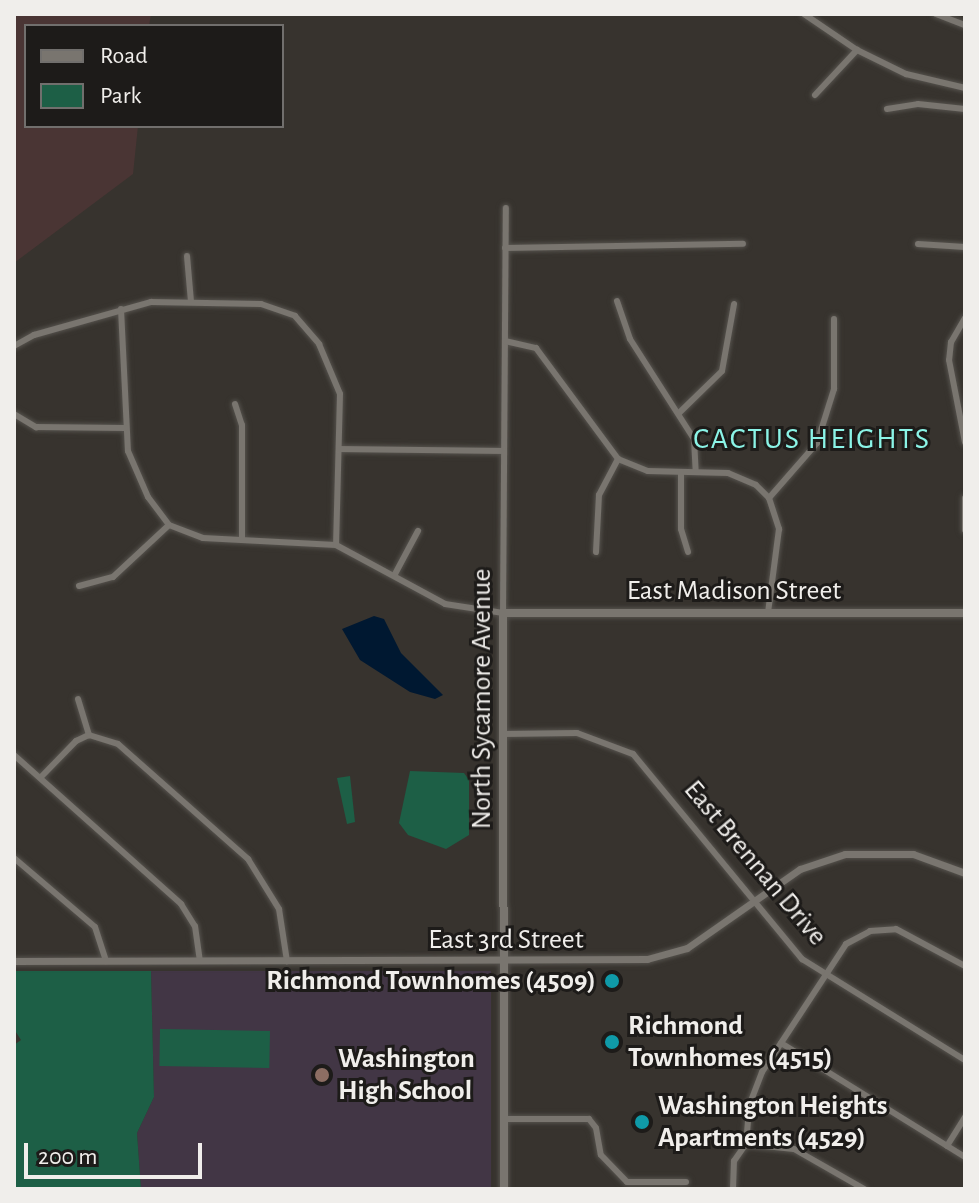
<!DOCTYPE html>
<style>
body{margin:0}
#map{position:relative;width:979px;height:1203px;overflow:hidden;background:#37332e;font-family:"Alegreya Sans",sans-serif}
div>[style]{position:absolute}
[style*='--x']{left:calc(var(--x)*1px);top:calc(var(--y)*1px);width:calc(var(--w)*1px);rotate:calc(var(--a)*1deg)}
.industrial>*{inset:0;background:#4a3534}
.education>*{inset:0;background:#423645}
.green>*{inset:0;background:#1d5f46;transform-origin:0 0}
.water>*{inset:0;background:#001831}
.roads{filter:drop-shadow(0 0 2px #55524d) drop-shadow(0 0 2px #55524d)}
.minor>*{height:6px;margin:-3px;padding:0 3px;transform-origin:3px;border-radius:3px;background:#79756f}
.tertiary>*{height:7px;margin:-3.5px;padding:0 3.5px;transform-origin:3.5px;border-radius:3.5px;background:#79756f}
.secondary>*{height:8px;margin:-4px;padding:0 4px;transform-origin:4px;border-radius:4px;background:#79756f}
.dots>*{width:22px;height:22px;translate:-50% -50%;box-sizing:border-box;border:4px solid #1d1b19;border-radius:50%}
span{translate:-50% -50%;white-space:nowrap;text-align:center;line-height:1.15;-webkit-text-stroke:6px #1d1b19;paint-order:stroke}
.street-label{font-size:28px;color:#f0eeeb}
.poi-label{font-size:28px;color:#f0eeeb;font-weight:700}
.right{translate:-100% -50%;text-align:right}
.left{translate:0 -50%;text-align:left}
.neighbourhood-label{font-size:30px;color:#8bf4e7;letter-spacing:2px}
.frame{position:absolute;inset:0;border:16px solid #f0eeeb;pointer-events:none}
.legend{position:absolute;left:24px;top:24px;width:260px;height:104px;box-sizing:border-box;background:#1d1b19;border:2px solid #716f6d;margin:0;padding:10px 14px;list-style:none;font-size:24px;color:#f0eeeb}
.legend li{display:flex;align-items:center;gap:16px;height:40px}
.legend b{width:40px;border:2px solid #716f6d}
.scale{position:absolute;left:24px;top:1143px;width:178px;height:36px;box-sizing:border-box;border:4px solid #f0eeeb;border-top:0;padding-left:10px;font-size:24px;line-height:28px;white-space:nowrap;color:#f0eeeb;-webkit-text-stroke:6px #1d1b19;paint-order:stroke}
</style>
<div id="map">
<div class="industrial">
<div style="clip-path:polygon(14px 14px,151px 14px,149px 26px,26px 26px,26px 126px,138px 126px,133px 174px,14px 263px)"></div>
</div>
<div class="education">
<div style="clip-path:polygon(151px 971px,491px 971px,491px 1189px,141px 1189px,137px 1133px,154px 1097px)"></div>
</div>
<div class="green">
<div style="clip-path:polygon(410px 771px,464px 773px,469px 780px,469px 835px,446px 849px,408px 835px,399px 823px)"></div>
<div style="clip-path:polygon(350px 776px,355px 822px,347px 824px,337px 778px)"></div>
<div style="clip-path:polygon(14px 971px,151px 971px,154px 1097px,137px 1133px,141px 1189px,14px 1189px,14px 1045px,21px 1040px,14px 1029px)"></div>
<div style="left:160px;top:1029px;width:110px;height:37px;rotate:1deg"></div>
</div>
<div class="water">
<div style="clip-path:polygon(374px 616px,384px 619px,401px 653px,443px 695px,435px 699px,410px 692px,360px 660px,342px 629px)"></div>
</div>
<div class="roads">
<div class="minor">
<div style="--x:804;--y:14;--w:64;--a:34.2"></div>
<div style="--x:857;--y:50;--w:55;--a:26.1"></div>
<div style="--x:906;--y:74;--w:61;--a:13.3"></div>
<div style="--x:936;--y:14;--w:31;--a:21"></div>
<div style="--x:815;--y:95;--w:62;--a:-47"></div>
<div style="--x:887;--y:109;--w:31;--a:-9"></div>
<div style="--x:918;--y:104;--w:47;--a:6.1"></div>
<div style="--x:918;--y:244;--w:47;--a:3.7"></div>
<div style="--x:505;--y:248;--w:238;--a:-1"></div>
<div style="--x:187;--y:256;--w:46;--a:85"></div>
<div style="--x:617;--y:301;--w:40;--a:71.1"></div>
<div style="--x:630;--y:339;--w:119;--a:57.4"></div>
<div style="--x:694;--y:439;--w:33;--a:87"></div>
<div style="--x:121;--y:309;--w:142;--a:87.2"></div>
<div style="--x:128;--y:451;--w:50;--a:66.5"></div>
<div style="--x:148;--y:497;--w:35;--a:53"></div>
<div style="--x:169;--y:525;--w:36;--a:21"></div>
<div style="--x:203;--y:538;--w:133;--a:3"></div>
<div style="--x:336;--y:545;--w:124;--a:28.4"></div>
<div style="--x:445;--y:604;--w:59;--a:8.8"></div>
<div style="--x:503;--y:613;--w:405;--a:-89.6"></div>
<div style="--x:965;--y:318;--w:28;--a:120"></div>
<div style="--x:951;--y:342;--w:18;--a:96"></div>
<div style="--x:949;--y:360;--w:84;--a:79"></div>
<div style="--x:505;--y:341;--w:32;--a:13"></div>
<div style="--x:536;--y:348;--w:138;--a:53.5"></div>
<div style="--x:618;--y:459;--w:32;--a:22"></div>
<div style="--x:648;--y:471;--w:80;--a:1.4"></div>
<div style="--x:728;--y:473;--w:30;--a:23"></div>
<div style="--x:756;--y:485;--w:18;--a:45"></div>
<div style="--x:769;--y:498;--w:33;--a:72"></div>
<div style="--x:779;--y:529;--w:84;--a:97.5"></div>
<div style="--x:14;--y:346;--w:23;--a:-29"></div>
<div style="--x:34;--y:335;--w:122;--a:-15.8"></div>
<div style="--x:151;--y:302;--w:110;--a:1"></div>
<div style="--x:261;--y:304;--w:36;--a:19"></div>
<div style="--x:295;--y:316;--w:37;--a:49"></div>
<div style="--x:319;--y:344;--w:54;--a:67.2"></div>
<div style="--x:340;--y:394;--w:151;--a:91.5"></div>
<div style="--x:235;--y:404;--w:22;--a:72"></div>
<div style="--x:242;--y:425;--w:115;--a:90"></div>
<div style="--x:679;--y:413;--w:60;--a:-44.3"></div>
<div style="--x:722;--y:371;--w:68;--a:-79.8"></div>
<div style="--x:14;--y:414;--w:26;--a:31"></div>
<div style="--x:36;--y:427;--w:89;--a:0.6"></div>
<div style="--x:340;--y:449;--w:163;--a:0.7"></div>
<div style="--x:681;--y:472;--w:57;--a:90"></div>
<div style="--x:681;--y:529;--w:24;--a:73"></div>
<div style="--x:769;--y:498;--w:73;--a:-48.9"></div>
<div style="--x:817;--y:443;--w:57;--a:-72.5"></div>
<div style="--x:834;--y:389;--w:70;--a:-90"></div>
<div style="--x:965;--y:498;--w:32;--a:90"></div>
<div style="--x:596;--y:552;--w:57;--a:-87"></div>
<div style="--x:599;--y:495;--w:41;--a:-62.2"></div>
<div style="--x:395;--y:574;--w:49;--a:-61.9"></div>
<div style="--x:79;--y:586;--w:35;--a:-15"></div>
<div style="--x:113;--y:577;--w:76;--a:-42.9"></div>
<div style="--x:78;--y:699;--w:38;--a:73"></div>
<div style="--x:503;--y:734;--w:74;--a:-0.8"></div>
<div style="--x:577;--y:733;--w:60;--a:20.6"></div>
<div style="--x:633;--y:754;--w:266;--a:50.5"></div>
<div style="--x:802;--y:959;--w:192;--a:31.8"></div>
<div style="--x:14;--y:755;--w:224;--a:41.7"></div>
<div style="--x:181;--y:904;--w:26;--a:58"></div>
<div style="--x:195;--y:926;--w:35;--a:82"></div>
<div style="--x:42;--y:776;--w:49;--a:-45.8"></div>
<div style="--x:76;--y:741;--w:14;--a:-25"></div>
<div style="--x:89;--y:735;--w:30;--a:17"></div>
<div style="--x:118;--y:744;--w:174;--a:41.5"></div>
<div style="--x:248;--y:859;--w:59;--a:58.2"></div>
<div style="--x:279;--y:909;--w:53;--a:81.3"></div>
<div style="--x:14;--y:858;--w:106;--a:40.4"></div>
<div style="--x:95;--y:927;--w:36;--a:72"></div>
<div style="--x:781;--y:1043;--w:216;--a:31.8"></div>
<div style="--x:503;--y:1119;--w:86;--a:0"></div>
<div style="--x:589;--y:1119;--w:11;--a:52"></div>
<div style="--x:596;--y:1128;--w:27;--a:80"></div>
<div style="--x:601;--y:1155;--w:37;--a:46"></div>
<div style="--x:627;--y:1182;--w:59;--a:0"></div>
<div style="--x:746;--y:1144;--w:38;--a:-85"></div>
<div style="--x:749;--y:1106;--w:36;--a:-69"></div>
<div style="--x:762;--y:1072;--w:153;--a:-56.7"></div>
<div style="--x:846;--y:944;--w:27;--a:-28"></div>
<div style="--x:870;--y:931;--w:26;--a:-4"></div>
<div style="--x:896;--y:929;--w:78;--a:28.2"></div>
<div style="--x:746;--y:1144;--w:48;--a:5.9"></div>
<div style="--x:794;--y:1149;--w:81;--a:29.7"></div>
<div style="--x:947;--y:1146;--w:34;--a:-58"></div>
<div style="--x:733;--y:1189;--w:28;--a:-88"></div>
<div style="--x:734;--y:1161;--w:21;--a:-55"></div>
</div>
<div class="tertiary">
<div style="--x:14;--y:961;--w:633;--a:-0.18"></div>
<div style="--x:647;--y:959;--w:41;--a:-15.4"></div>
<div style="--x:687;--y:948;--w:138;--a:-35"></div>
<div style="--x:800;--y:869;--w:47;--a:-18.4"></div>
<div style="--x:845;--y:854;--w:68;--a:0"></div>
<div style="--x:913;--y:854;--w:55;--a:20.1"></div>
</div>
<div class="secondary">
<div style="--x:504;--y:1189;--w:576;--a:-90.1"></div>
<div style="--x:503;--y:613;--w:462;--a:0"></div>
</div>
</div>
<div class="dots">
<div style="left:612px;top:981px;background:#0f9aa8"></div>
<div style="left:612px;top:1042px;background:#0f9aa8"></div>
<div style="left:322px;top:1075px;background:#8d6e63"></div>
<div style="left:642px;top:1122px;background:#0f9aa8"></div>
</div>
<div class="street-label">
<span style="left:734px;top:591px">East Madison Street</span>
<span style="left:482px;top:699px;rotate:-90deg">North Sycamore Avenue</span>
<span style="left:755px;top:863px;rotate:50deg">East Brennan Drive</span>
<span style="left:506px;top:940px">East 3rd Street</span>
</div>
<div class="poi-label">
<span class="right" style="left:596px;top:981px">Richmond Townhomes (4509)</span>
<span class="left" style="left:628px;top:1042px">Richmond<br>Townhomes (4515)</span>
<span class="left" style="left:338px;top:1075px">Washington<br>High School</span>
<span class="left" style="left:658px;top:1122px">Washington Heights<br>Apartments (4529)</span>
</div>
<div class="neighbourhood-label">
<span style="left:812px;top:439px">CACTUS HEIGHTS</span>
</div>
<div class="frame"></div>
<ul class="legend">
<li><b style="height:10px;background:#79756f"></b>Road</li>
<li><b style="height:22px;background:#1d5f46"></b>Park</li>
</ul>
<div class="scale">200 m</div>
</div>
